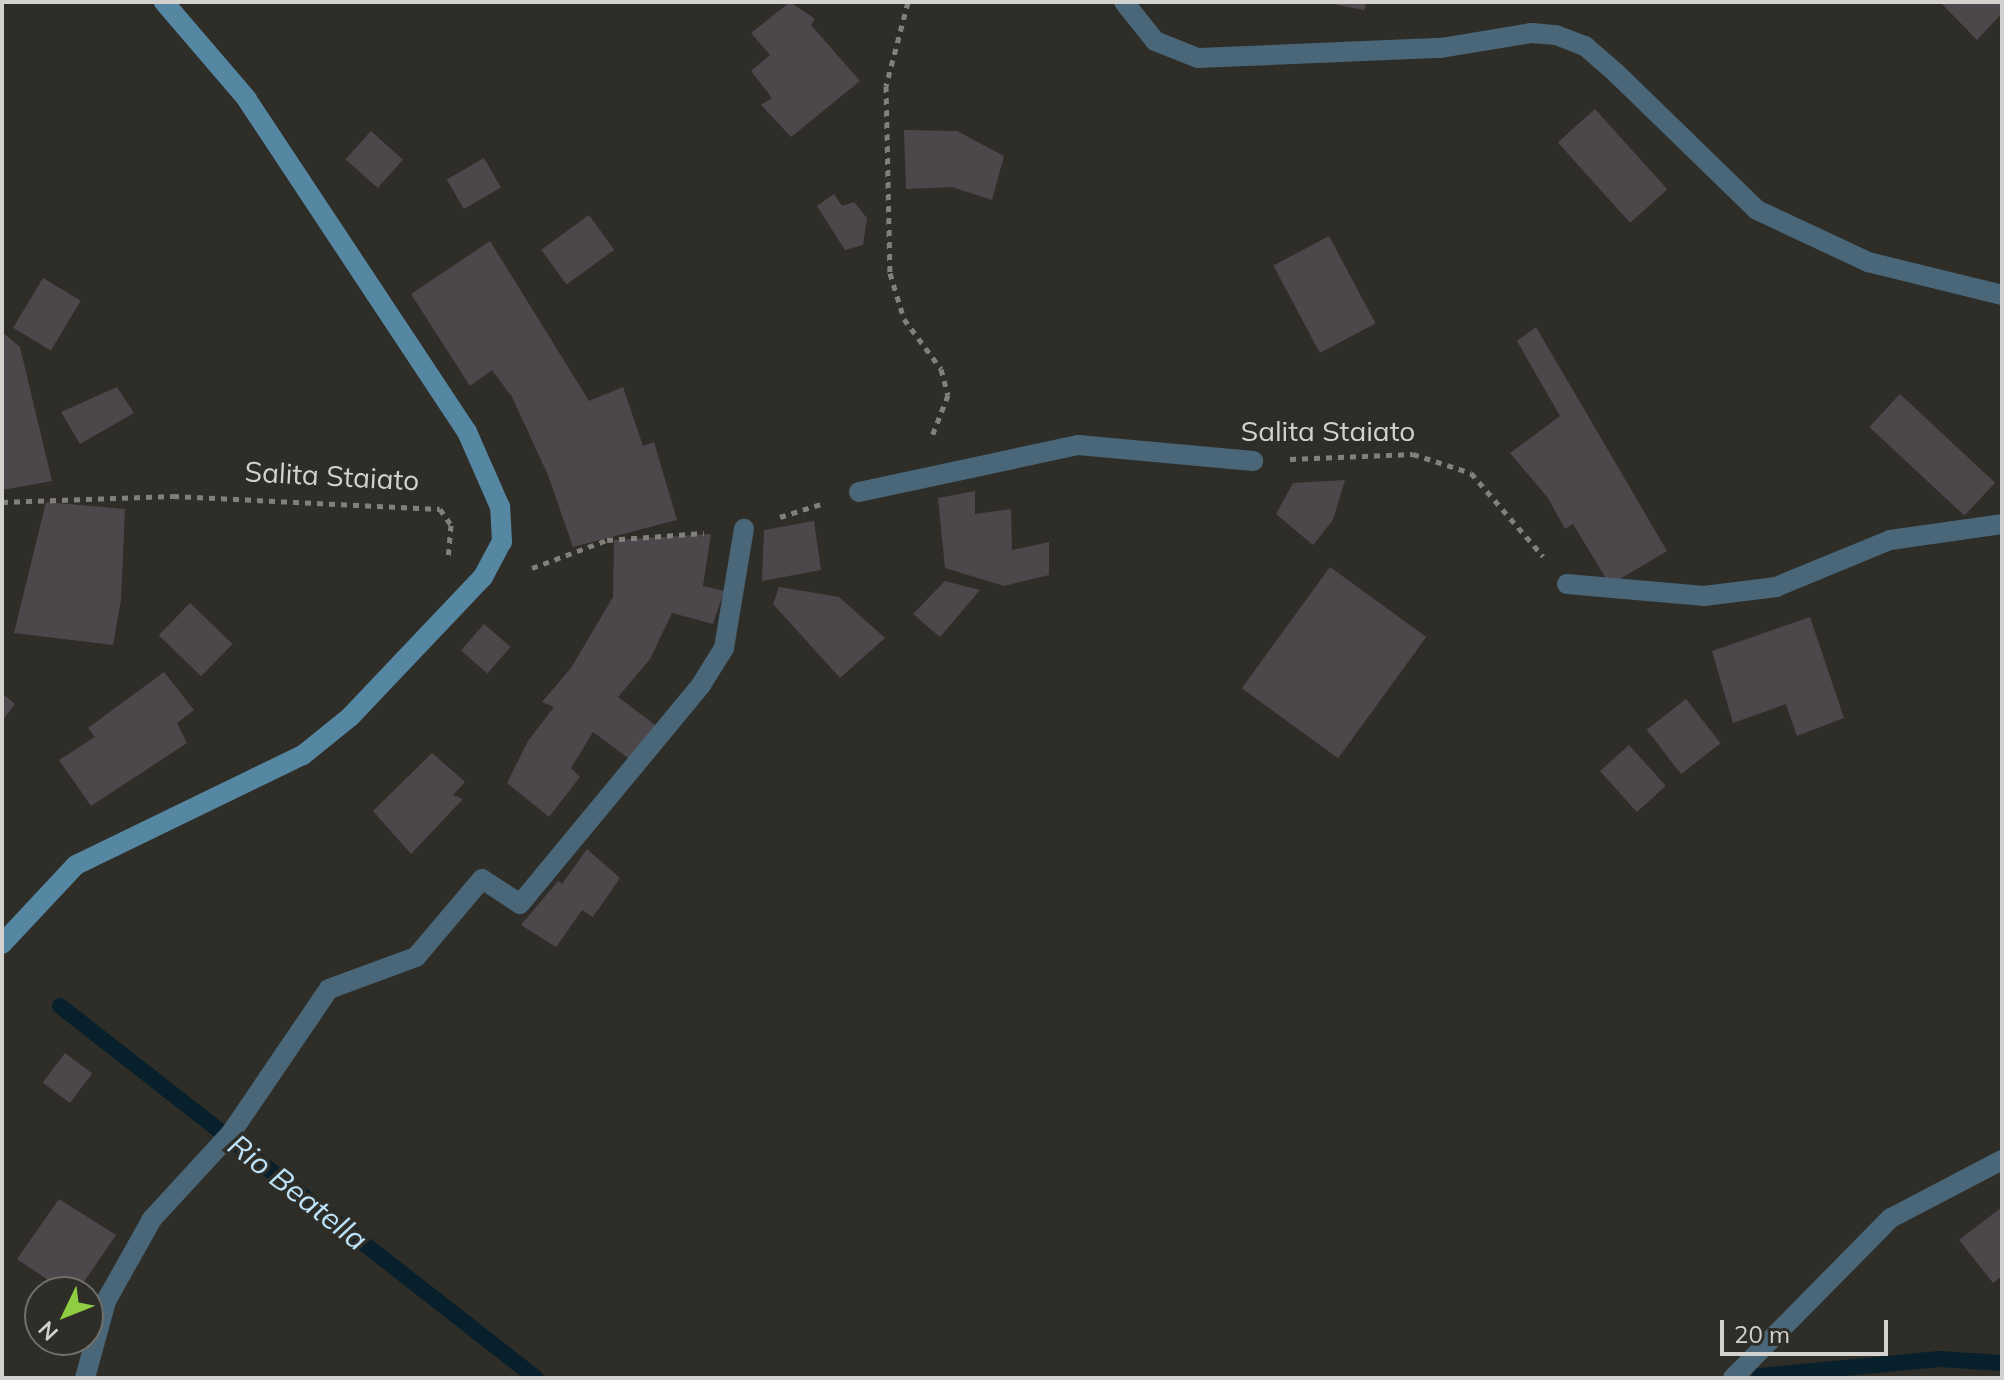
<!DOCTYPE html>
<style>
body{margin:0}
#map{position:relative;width:2004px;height:1380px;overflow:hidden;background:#2e2d27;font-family:Mulish,sans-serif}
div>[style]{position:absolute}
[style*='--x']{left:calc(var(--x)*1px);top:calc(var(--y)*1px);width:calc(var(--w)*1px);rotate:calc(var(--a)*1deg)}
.stream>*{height:16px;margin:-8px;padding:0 8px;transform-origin:8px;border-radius:8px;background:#07202c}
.building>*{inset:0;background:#4d474c;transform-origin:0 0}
.path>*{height:5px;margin-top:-2.5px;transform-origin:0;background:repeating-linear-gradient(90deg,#81807b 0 6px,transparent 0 12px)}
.street>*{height:20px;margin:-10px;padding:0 10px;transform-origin:10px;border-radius:10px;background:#496778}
.secondary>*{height:20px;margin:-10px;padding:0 10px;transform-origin:10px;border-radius:10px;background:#5687a2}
span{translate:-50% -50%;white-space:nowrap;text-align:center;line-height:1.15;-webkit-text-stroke:7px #2e2d27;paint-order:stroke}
.street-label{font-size:28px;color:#d3d2ce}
.water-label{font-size:30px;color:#bce3fa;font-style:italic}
.frame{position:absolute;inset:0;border:4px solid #d3d2ce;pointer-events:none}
.north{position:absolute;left:24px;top:1276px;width:80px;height:80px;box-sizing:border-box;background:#2e2d27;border:2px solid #706f6a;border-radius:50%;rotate:227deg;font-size:22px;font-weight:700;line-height:32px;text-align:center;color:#d3d2ce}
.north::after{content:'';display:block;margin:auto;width:28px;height:36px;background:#8fcd42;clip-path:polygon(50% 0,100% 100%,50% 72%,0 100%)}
.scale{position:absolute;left:1720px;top:1320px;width:168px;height:36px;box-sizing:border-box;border:4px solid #d3d2ce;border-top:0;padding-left:10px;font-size:24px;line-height:28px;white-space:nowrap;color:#d3d2ce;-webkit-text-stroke:6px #2e2d27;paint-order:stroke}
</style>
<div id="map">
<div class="stream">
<div style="--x:60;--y:1006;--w:604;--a:38.01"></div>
<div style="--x:1760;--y:1376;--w:180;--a:-5.4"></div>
<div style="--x:1939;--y:1359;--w:63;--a:3.6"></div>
</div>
<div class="building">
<div style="clip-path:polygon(790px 2px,815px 19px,811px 25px,860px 81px,791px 137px,761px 105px,772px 98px,751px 71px,770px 55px,751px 33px)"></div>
<div style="clip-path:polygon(1322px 2px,1367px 2px,1364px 10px)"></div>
<div style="clip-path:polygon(1940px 2px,2002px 2px,2002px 13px,1977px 40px)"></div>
<div style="left:1595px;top:109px;width:108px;height:50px;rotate:48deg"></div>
<div style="clip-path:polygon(904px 130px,957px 131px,1004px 156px,992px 200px,952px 187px,906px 189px)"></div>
<div style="left:371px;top:131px;width:43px;height:38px;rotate:42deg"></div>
<div style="left:484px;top:158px;width:34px;height:43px;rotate:60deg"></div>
<div style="clip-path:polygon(834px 194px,842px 206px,854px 202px,867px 218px,863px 245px,845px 250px,817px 206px)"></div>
<div style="left:589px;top:215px;width:43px;height:59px;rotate:54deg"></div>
<div style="left:1329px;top:236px;width:99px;height:63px;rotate:62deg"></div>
<div style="clip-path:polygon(490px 241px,589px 401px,623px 387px,643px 446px,654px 442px,677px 520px,573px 547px,548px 475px,512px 397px,492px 370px,470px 386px,411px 294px)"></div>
<div style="left:43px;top:278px;width:44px;height:58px;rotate:31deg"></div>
<div style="clip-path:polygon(1536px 327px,1667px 551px,1610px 585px,1573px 524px,1565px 529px,1548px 498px,1510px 453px,1560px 416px,1517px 341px)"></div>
<div style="clip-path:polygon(2px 332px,20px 347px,52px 481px,2px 490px)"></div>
<div style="clip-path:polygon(117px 387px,134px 413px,80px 444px,61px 412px)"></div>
<div style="left:1900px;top:394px;width:130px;height:45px;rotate:43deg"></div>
<div style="clip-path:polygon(1345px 480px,1333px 520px,1313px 545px,1276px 514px,1293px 483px)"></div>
<div style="clip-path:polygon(975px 491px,975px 514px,1011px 509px,1012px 550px,1049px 542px,1049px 575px,1004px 586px,945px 568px,938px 498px)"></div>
<div style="clip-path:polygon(46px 502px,125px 509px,121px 600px,113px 645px,14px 633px)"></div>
<div style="clip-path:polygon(814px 521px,821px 570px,762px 581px,764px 530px)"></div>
<div style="clip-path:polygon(711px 534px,703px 586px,724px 591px,713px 624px,672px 613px,650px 659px,618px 697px,658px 727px,632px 761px,593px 732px,571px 768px,580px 777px,549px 817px,507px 783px,528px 741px,554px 707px,542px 702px,571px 668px,613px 597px,614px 540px)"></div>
<div style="left:1330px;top:567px;width:119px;height:150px;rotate:36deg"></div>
<div style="clip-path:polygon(945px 581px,980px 590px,940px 637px,913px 614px)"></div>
<div style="clip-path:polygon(779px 587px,839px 597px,885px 638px,840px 678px,773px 604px)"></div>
<div style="left:190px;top:603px;width:59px;height:45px;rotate:44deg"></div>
<div style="clip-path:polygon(1810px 617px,1844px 718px,1797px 736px,1786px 704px,1733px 723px,1712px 651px)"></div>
<div style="left:484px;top:624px;width:35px;height:35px;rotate:41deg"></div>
<div style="clip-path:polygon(164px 672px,194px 710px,177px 723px,187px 743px,91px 806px,59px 760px,95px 737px,88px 728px)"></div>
<div style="clip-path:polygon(2px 693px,15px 704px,2px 721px)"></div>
<div style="left:1686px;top:699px;width:56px;height:50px;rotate:52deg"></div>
<div style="left:1629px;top:745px;width:55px;height:39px;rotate:48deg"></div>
<div style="clip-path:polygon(432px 753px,465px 782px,453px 795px,463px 799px,411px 854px,373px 811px)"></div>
<div style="clip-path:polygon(587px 849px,620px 878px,593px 917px,582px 910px,556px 947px,521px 925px,558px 881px,562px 884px)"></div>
<div style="left:65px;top:1053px;width:34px;height:37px;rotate:37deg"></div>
<div style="clip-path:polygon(59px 1199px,116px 1235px,77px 1292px,66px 1292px,17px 1259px)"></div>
<div style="clip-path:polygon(2002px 1207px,2002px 1276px,1993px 1283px,1959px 1240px)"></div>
</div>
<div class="path">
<div style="--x:908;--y:2;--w:87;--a:104.7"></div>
<div style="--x:886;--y:86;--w:187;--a:88.8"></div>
<div style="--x:890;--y:273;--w:48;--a:73.1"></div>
<div style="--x:904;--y:319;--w:62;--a:53.5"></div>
<div style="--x:941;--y:369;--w:27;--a:75"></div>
<div style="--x:948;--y:395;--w:44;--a:111.3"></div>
<div style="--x:1290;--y:459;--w:123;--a:-2.3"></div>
<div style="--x:1413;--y:454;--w:61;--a:18.1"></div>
<div style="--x:1471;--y:473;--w:110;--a:49.1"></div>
<div style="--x:2;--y:502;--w:171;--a:-2"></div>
<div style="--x:173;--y:496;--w:267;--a:2.8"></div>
<div style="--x:440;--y:509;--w:19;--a:55"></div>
<div style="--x:451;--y:525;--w:32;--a:95"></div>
<div style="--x:780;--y:517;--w:46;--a:-17.7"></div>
<div style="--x:532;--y:568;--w:80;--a:-20.5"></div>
<div style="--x:607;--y:540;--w:97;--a:-4.1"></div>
</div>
<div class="street">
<div style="--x:1124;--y:2;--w:50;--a:51.5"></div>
<div style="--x:1155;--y:41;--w:46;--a:21.6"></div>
<div style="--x:1198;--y:58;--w:243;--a:-2.4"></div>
<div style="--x:1441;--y:48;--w:92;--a:-9.4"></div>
<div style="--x:1532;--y:33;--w:24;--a:5"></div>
<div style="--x:1556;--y:35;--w:31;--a:21"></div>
<div style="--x:1585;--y:46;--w:40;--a:41"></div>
<div style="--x:1615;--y:72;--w:198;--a:44.2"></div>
<div style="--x:1757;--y:210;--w:123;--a:25.1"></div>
<div style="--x:1868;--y:262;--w:138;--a:13.8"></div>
<div style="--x:859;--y:492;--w:224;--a:-12.1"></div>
<div style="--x:1078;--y:445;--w:176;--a:5.2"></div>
<div style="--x:1567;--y:584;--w:138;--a:5"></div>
<div style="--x:1704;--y:596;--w:73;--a:-7.1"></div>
<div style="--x:1776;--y:587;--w:123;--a:-22.4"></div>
<div style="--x:1890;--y:540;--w:113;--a:-8.1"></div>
<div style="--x:85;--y:1378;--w:80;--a:-74.7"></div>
<div style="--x:106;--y:1301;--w:94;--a:-60.7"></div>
<div style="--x:152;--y:1219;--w:117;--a:-47.4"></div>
<div style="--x:231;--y:1133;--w:174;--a:-55.8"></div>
<div style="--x:329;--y:989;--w:93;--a:-20.2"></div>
<div style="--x:416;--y:957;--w:102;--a:-49.8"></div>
<div style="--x:482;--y:879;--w:45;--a:33.3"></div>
<div style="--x:520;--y:904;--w:284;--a:-50.4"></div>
<div style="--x:701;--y:685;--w:44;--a:-58.1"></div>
<div style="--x:724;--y:648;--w:121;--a:-80.5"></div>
<div style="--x:1733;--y:1378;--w:225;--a:-45.4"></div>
<div style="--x:1891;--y:1218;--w:125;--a:-27.6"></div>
</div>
<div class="secondary">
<div style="--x:2;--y:944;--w:108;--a:-46.9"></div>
<div style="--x:76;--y:865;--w:252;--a:-25.9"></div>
<div style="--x:303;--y:755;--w:60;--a:-39"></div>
<div style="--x:350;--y:717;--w:193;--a:-46.5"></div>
<div style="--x:483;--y:577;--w:40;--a:-62"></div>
<div style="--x:502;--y:542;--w:35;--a:-93"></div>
<div style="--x:500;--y:507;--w:82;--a:-113.7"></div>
<div style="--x:467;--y:432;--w:399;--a:-123.5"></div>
<div style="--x:247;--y:99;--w:128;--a:-130.6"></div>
</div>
<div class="street-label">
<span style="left:1328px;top:431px">Salita Staiato</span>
<span style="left:332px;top:476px;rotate:3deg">Salita Staiato</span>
</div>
<div class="water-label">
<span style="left:298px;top:1192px;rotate:38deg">Rio Beatella</span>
</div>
<div class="frame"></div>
<div class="north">N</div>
<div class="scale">20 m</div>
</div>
